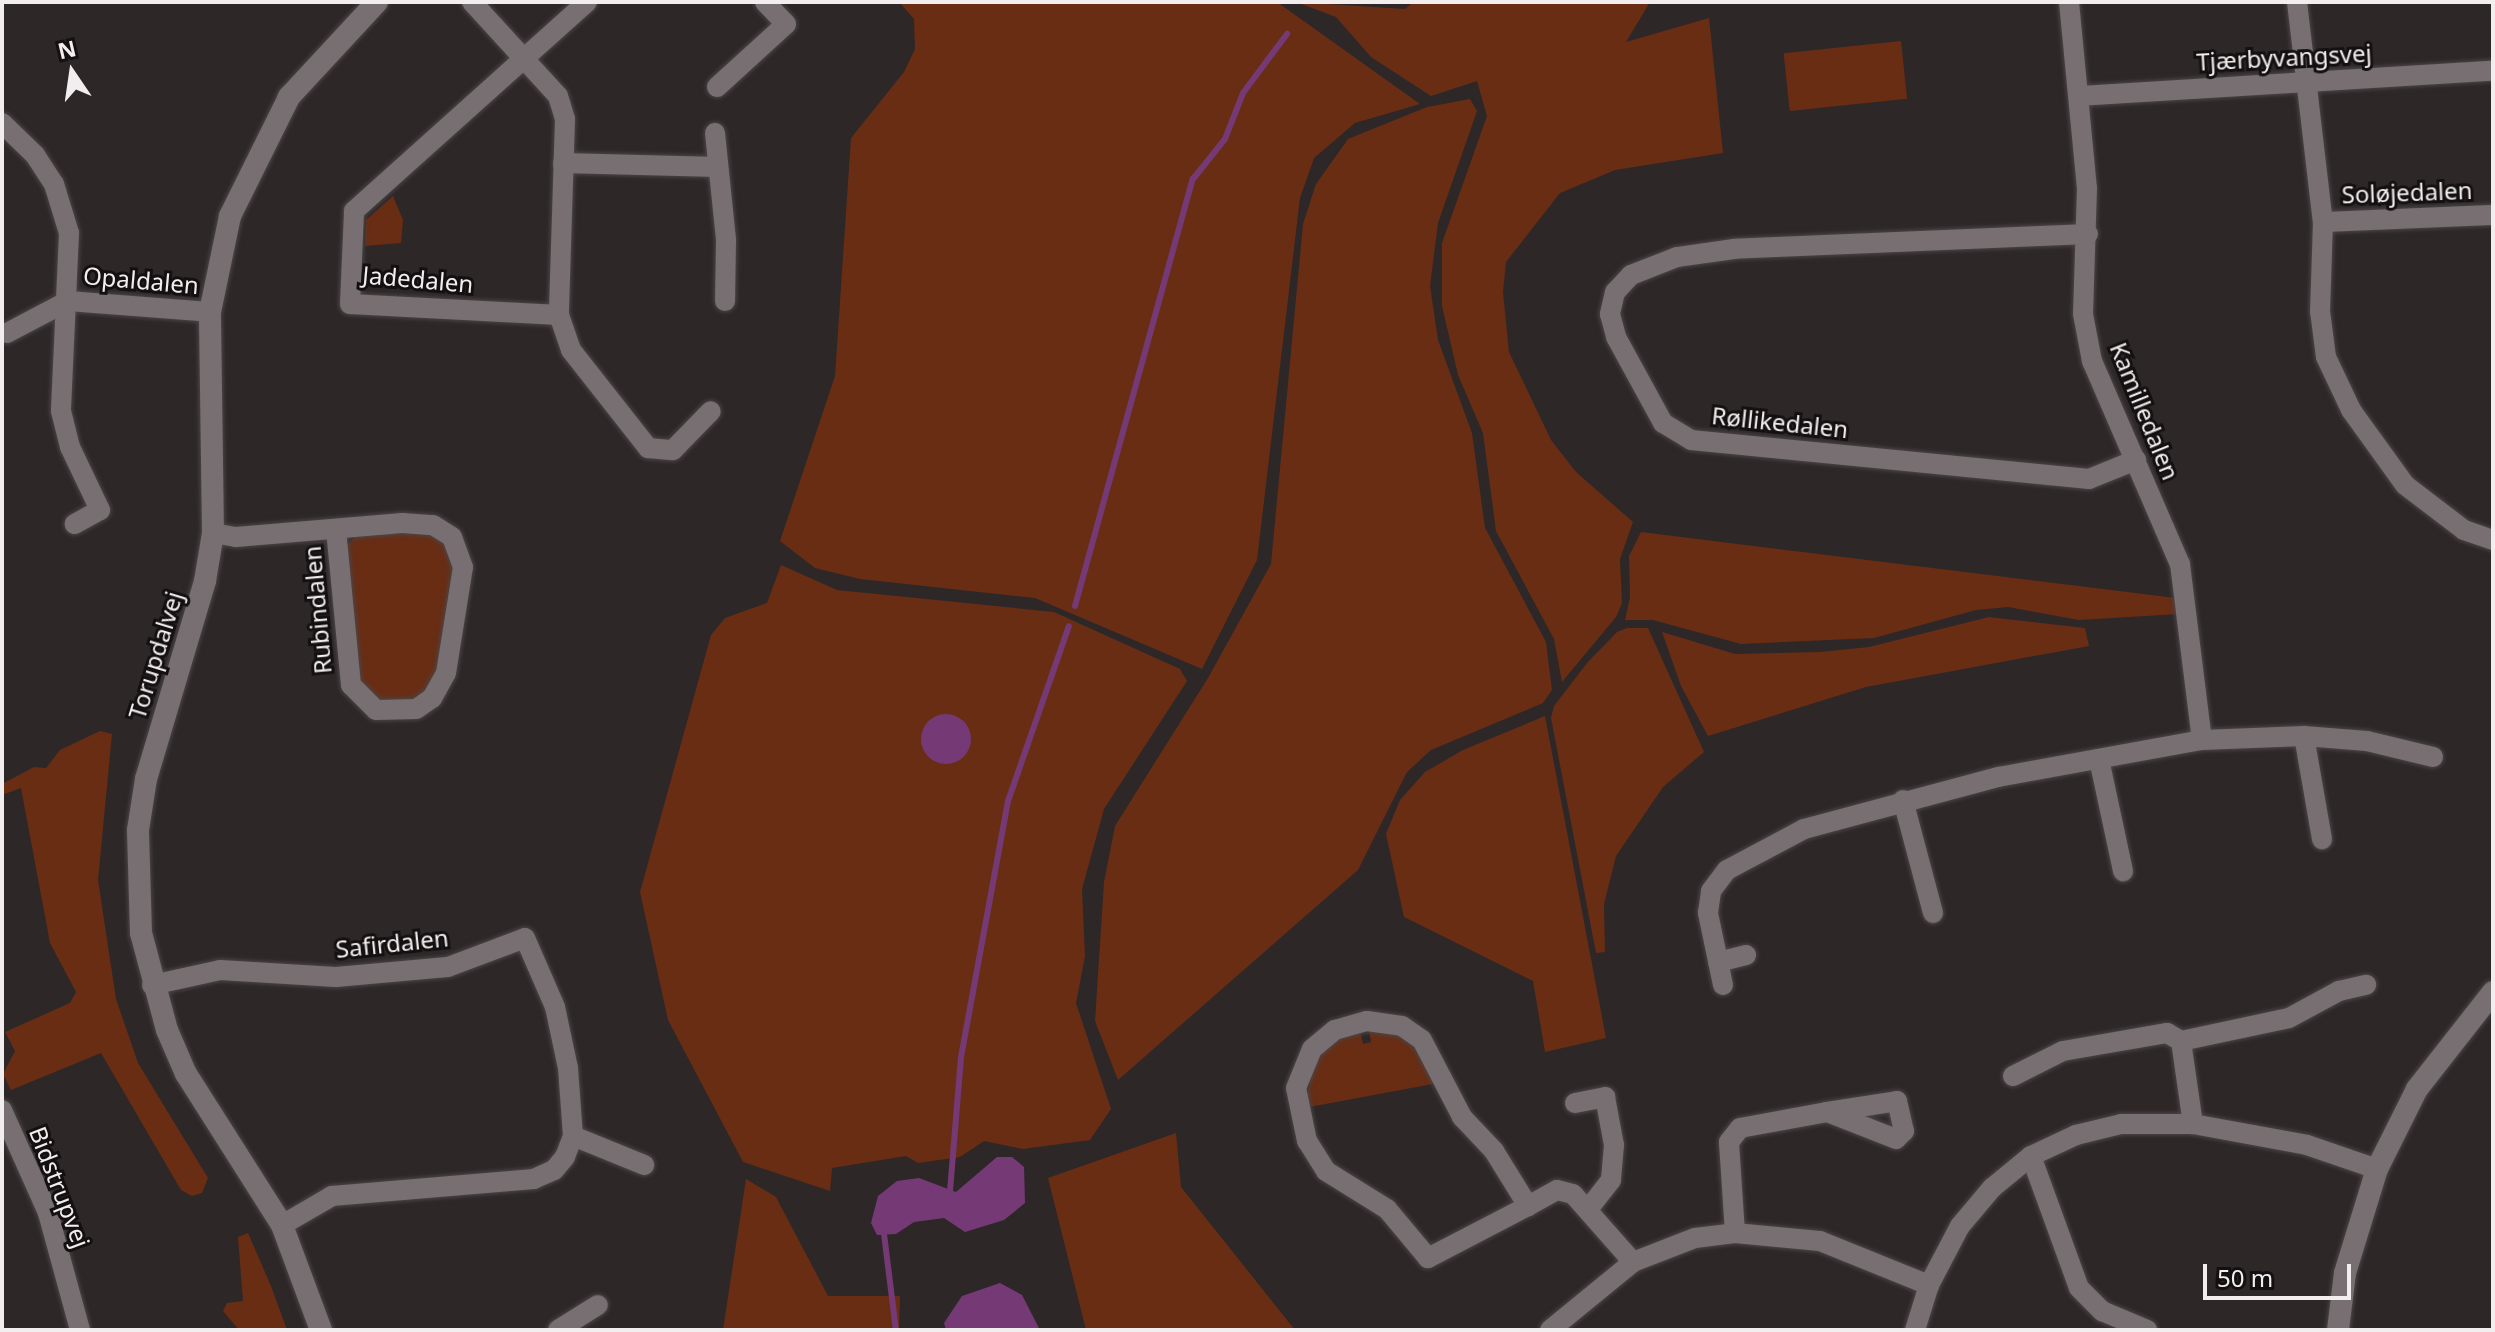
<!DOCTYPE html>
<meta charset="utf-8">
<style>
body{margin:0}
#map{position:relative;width:2495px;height:1332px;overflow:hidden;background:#2d2728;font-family:"Noto Sans",sans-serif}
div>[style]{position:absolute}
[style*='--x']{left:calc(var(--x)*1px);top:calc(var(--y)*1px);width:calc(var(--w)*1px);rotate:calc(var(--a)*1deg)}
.green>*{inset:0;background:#692d14;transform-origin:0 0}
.water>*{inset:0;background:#753a76}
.round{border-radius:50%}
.stream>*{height:6px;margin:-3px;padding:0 3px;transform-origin:3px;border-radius:3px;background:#753a76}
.roads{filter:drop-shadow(0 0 2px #4b4546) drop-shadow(0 0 2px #4b4546)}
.minor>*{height:20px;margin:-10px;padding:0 10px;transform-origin:10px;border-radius:10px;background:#776f71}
.tertiary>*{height:22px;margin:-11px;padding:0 11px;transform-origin:11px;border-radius:11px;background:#776f71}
span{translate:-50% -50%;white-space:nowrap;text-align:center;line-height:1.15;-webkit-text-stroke:6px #141011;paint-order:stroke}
.street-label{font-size:24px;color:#f2edee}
.frame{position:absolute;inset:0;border:4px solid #f2edee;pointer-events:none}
.north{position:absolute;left:32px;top:32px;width:80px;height:80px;-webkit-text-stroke:6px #141011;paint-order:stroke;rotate:347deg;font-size:22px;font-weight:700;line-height:32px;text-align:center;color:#f2edee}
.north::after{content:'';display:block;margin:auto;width:28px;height:36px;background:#f2edee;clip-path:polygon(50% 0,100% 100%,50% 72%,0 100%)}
.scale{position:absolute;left:2203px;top:1264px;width:148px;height:36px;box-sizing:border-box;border:4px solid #f2edee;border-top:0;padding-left:10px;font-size:24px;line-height:28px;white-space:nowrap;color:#f2edee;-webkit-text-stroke:6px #141011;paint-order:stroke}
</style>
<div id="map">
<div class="green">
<div style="clip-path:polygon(899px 2px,1277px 2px,1420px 104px,1355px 123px,1314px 158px,1300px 198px,1257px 560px,1202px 669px,1035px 598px,860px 579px,815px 568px,780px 541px,835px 376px,851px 138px,904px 72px,915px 49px,914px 19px)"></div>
<div style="clip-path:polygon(1296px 2px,1405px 9px,1413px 2px,1650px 2px,1626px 42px,1709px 18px,1723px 153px,1615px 170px,1560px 193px,1506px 262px,1503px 292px,1509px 352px,1551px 440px,1576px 472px,1633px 522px,1620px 559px,1622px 603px,1616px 617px,1562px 682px,1554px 639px,1496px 531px,1483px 433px,1458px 375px,1442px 306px,1442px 243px,1487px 116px,1477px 81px,1431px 96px,1371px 57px,1336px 17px)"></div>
<div style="left:1901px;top:41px;width:58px;height:118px;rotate:84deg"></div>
<div style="clip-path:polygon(1470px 99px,1477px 111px,1438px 223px,1430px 286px,1438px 340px,1472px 433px,1485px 528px,1546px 642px,1552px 690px,1543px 703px,1431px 750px,1407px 772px,1358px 870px,1118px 1080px,1095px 1021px,1104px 882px,1115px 826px,1208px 678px,1271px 564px,1303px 224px,1316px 184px,1348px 139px,1427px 107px)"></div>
<div style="clip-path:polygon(393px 196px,403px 220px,401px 243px,365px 246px,366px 220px)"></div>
<div style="clip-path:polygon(426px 531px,447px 546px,454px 575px,440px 664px,426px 691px,409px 703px,381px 703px,357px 680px,346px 546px,355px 537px)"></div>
<div style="clip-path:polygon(1641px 532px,2176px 598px,2179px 614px,2079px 620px,2008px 607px,1976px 610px,1874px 638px,1741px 644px,1653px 620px,1625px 620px,1630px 597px,1629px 556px)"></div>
<div style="clip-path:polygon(781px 565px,837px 590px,1054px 612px,1180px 669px,1187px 681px,1104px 809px,1082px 889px,1085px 956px,1076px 1003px,1111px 1109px,1090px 1140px,1023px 1149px,984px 1141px,960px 1157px,918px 1163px,906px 1156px,832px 1168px,830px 1191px,743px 1162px,668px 1020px,640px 892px,711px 635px,725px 618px,767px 603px)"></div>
<div style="clip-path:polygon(1989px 617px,2085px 628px,2089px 646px,1866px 687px,1708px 736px,1681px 686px,1662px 632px,1735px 654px,1820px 652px,1869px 647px)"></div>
<div style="clip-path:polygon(1627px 628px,1648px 628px,1704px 752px,1663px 787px,1616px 856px,1604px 904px,1605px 952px,1596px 953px,1551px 718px,1554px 706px,1587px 663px,1617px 632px)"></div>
<div style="clip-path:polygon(1545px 716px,1606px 1038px,1545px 1052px,1533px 981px,1404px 917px,1386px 834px,1400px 800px,1425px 772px,1463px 750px)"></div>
<div style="clip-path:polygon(100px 731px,112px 734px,98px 880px,116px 999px,138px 1063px,208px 1178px,202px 1193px,192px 1196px,181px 1190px,101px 1053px,11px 1090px,3px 1074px,15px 1051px,5px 1032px,70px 1003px,76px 992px,50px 943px,21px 788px,2px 795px,2px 784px,34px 767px,46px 768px,60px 750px)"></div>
<div style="clip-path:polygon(1360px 1030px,1363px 1044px,1371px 1042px,1369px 1030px,1401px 1036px,1415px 1045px,1438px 1083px,1304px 1108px,1315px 1059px,1327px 1045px)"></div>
<div style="clip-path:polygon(1176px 1133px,1181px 1187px,1295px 1330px,1086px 1330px,1048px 1178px)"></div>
<div style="clip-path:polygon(746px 1179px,776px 1197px,828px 1296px,900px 1296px,899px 1330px,723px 1330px)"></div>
<div style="clip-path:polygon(248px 1233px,271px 1286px,287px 1330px,239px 1330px,223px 1311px,227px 1303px,243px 1301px,238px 1237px)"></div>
</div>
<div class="water">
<div class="round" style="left:921px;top:714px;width:50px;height:50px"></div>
<div style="clip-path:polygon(997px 1157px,1012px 1157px,1024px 1167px,1025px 1203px,1004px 1220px,965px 1232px,944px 1218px,914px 1222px,896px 1234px,877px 1235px,871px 1223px,878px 1196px,897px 1181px,919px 1178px,956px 1192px)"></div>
<div style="clip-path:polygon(1000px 1283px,1022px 1295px,1040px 1330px,946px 1330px,944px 1323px,962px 1296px)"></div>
</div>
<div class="stream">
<div style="--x:1075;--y:606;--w:443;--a:-74.6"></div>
<div style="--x:1193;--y:179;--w:51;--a:-51.3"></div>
<div style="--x:1225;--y:139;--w:49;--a:-68.6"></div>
<div style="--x:1243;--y:93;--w:74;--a:-53.3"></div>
<div style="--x:950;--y:1191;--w:134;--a:-85.3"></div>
<div style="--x:961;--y:1057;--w:260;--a:-79.6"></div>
<div style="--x:1008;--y:801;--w:185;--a:-70.8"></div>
<div style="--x:884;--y:1234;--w:97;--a:82.9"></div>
</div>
<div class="roads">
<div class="minor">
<div style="--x:472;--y:2;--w:127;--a:47.5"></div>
<div style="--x:558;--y:96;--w:24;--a:73"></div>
<div style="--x:565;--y:119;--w:196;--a:91.8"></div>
<div style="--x:559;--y:315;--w:37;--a:71"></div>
<div style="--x:571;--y:350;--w:125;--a:51.8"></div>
<div style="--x:648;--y:448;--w:25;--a:5"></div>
<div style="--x:673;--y:450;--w:54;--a:-45.7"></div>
<div style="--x:2069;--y:2;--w:187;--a:84.5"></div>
<div style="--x:2087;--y:188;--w:126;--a:91.8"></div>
<div style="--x:2083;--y:314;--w:48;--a:79.2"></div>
<div style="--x:2092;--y:361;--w:221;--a:66.6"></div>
<div style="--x:2180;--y:564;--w:177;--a:82.9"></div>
<div style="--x:2297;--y:2;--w:222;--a:83.3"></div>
<div style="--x:2323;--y:222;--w:89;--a:91.9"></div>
<div style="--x:2320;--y:311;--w:46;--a:82.6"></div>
<div style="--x:2326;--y:357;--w:59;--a:64.7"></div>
<div style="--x:2351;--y:410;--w:92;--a:54.2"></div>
<div style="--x:2405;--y:485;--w:74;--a:37.3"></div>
<div style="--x:2464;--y:530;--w:31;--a:19"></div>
<div style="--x:717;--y:87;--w:93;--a:-42.4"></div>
<div style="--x:786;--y:24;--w:30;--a:-134"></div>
<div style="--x:2079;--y:96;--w:415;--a:-3.5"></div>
<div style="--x:2;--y:123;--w:46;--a:44.1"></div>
<div style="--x:35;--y:155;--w:35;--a:57"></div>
<div style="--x:54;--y:184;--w:51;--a:73"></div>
<div style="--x:69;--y:233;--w:178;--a:92.6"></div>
<div style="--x:61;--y:411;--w:37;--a:76"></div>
<div style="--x:70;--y:447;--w:70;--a:64.5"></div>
<div style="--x:100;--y:510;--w:29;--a:151"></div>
<div style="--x:715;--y:133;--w:108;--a:84.1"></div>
<div style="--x:726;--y:240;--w:61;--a:90.9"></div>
<div style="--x:563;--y:163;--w:155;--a:1.5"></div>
<div style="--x:2323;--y:222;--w:170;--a:-2.4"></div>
<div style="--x:2088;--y:234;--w:354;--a:177.6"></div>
<div style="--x:1734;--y:249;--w:58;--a:172"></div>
<div style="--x:1677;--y:257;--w:49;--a:158.6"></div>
<div style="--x:1631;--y:275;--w:23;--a:133"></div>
<div style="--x:1615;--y:292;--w:23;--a:103"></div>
<div style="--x:1610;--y:314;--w:24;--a:75"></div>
<div style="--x:1616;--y:337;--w:98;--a:61.3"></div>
<div style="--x:1663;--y:423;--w:33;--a:31"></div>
<div style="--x:1691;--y:440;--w:400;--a:5.6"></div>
<div style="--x:2089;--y:479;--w:51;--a:-22"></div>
<div style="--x:559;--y:315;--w:209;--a:-177"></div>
<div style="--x:350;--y:304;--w:93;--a:-87.5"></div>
<div style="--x:354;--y:211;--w:313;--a:-41.9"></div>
<div style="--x:7;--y:333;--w:69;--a:-27.7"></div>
<div style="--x:68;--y:301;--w:142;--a:4.4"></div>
<div style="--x:213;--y:533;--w:23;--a:10"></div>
<div style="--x:236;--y:537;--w:167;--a:-4.8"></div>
<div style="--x:402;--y:523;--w:31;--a:4"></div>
<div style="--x:433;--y:525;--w:22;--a:32"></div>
<div style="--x:452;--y:537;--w:32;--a:70"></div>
<div style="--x:463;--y:567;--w:107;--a:99.1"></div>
<div style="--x:446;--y:673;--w:29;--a:119"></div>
<div style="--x:432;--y:698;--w:19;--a:145"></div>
<div style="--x:416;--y:709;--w:40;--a:178.6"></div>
<div style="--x:376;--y:710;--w:35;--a:-135"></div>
<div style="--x:351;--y:685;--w:156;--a:-95.5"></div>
<div style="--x:2304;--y:736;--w:105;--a:80.1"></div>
<div style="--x:2099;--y:759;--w:115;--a:77.9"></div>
<div style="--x:1903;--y:800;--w:117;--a:75.1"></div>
<div style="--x:1718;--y:962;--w:29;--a:-14"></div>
<div style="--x:152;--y:985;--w:70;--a:-12.4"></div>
<div style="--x:220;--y:970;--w:116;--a:3.5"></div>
<div style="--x:336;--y:977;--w:112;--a:-5.1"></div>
<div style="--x:448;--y:967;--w:82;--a:-20.6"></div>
<div style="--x:525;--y:938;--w:75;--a:66.5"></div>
<div style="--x:555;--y:1007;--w:62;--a:78"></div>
<div style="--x:568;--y:1068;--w:68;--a:85.8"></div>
<div style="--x:573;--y:1136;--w:22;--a:111"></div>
<div style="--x:565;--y:1157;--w:17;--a:130"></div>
<div style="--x:554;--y:1170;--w:22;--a:156"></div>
<div style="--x:534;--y:1179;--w:203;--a:175.2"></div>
<div style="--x:332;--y:1196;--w:58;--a:149.9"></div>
<div style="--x:1723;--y:985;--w:74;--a:-101.8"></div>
<div style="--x:1708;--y:913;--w:22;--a:-82"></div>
<div style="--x:1711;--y:891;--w:26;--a:-53"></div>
<div style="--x:1727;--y:870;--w:87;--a:-28"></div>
<div style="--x:1804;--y:829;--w:201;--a:-15"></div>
<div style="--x:1998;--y:777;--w:207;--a:-10.3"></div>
<div style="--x:2202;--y:740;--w:102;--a:-2.2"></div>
<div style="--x:2304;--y:736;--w:63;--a:4.5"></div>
<div style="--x:2367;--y:741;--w:68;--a:13.6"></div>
<div style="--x:2181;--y:1041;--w:84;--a:81.8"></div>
<div style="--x:2013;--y:1076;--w:56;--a:-26.6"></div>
<div style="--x:2063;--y:1051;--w:106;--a:-9.8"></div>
<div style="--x:2167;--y:1033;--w:16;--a:30"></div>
<div style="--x:2181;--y:1041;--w:110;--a:-12"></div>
<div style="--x:2289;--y:1018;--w:57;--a:-28.4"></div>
<div style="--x:2339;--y:991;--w:28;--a:-13"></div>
<div style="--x:1575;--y:1103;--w:31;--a:-11"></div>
<div style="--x:1605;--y:1097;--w:49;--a:79.4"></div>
<div style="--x:1614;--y:1145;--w:35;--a:95"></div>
<div style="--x:1611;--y:1180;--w:36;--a:128"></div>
<div style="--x:2;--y:1110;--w:113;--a:65.9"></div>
<div style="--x:48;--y:1213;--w:121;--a:74.7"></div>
<div style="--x:573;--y:1136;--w:77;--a:22.2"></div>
<div style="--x:2031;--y:1156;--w:140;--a:70"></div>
<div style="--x:2079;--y:1288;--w:33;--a:45"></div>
<div style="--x:2102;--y:1311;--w:49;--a:22.9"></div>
<div style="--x:1528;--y:1206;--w:113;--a:152.5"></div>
<div style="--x:1428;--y:1258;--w:64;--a:-129.9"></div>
<div style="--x:1387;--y:1209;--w:72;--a:-148.1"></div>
<div style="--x:1326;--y:1171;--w:36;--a:-122"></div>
<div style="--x:1307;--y:1141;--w:54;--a:-101.7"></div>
<div style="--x:1296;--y:1088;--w:42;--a:-67.7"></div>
<div style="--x:1312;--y:1049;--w:30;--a:-40"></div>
<div style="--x:1335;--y:1030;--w:33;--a:-16"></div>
<div style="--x:1367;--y:1021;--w:35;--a:8"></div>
<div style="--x:1402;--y:1026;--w:24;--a:35"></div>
<div style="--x:1422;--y:1040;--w:87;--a:62.5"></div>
<div style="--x:1462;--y:1117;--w:47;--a:46.7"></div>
<div style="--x:1494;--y:1151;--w:65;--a:58.3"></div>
<div style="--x:1528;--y:1206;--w:33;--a:-29"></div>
<div style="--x:1557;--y:1190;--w:16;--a:14"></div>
<div style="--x:1573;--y:1194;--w:91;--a:48.6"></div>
<div style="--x:1735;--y:1233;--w:91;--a:-93.8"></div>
<div style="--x:1729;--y:1142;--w:18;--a:-52"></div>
<div style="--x:1740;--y:1128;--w:88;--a:-10.4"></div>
<div style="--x:1827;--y:1112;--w:71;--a:-8.9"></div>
<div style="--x:1897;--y:1101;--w:31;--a:77"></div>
<div style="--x:1904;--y:1131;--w:11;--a:135"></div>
<div style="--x:1896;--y:1139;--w:74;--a:-158.6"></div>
<div style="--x:558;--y:1330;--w:47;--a:-32"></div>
<div style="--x:1550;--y:1330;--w:107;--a:-39.3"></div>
<div style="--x:1633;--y:1262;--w:66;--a:-21.2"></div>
<div style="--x:1695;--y:1238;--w:40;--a:-7.1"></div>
<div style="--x:1735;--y:1233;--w:85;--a:5.4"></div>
<div style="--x:1820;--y:1241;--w:118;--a:22"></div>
<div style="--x:1915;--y:1330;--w:47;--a:-72.7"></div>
<div style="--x:1929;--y:1285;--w:67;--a:-62.3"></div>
<div style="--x:1960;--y:1226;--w:50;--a:-49.9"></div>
<div style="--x:1992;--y:1188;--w:50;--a:-39.4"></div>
<div style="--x:2031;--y:1156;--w:50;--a:-25"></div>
<div style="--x:2076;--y:1135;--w:46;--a:-13.7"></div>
<div style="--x:2121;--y:1124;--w:72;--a:0"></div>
<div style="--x:2193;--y:1124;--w:116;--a:10.4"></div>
<div style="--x:2307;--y:1145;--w:74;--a:18.9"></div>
</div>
<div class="tertiary">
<div style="--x:321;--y:1330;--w:112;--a:-110.4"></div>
<div style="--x:282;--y:1225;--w:179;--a:-122.4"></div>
<div style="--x:186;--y:1074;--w:48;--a:-113.4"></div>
<div style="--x:167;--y:1030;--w:100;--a:-105"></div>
<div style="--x:141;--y:933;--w:103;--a:-91.7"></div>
<div style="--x:138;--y:830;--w:52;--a:-81.1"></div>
<div style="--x:146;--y:779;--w:207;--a:-73.4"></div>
<div style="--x:205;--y:581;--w:49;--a:-80.5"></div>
<div style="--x:213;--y:533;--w:221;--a:-90.8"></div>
<div style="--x:210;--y:312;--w:98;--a:-78.2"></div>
<div style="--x:230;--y:216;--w:133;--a:-63.6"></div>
<div style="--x:289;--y:97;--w:129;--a:-47.2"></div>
<div style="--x:2338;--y:1330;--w:57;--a:-83"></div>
<div style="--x:2345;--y:1273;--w:109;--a:-72.9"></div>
<div style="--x:2377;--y:1169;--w:89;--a:-63.4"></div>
<div style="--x:2417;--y:1089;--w:123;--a:-51.9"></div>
</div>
</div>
<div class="street-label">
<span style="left:2284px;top:57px;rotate:-3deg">Tjærbyvangsvej</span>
<span style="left:2407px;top:192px;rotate:-2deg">Soløjedalen</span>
<span style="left:418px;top:279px;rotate:5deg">Jadedalen</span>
<span style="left:141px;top:280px;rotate:5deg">Opaldalen</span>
<span style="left:2145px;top:411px;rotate:68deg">Kamilledalen</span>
<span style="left:1780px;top:422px;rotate:6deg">Røllikedalen</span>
<span style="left:317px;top:610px;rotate:-95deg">Rubindalen</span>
<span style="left:155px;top:655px;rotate:-73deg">Torupdalvej</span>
<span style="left:392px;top:943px;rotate:-6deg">Safirdalen</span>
<span style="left:60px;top:1187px;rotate:69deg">Bidstrupvej</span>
</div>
<div class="frame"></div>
<div class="north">N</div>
<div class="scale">50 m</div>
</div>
